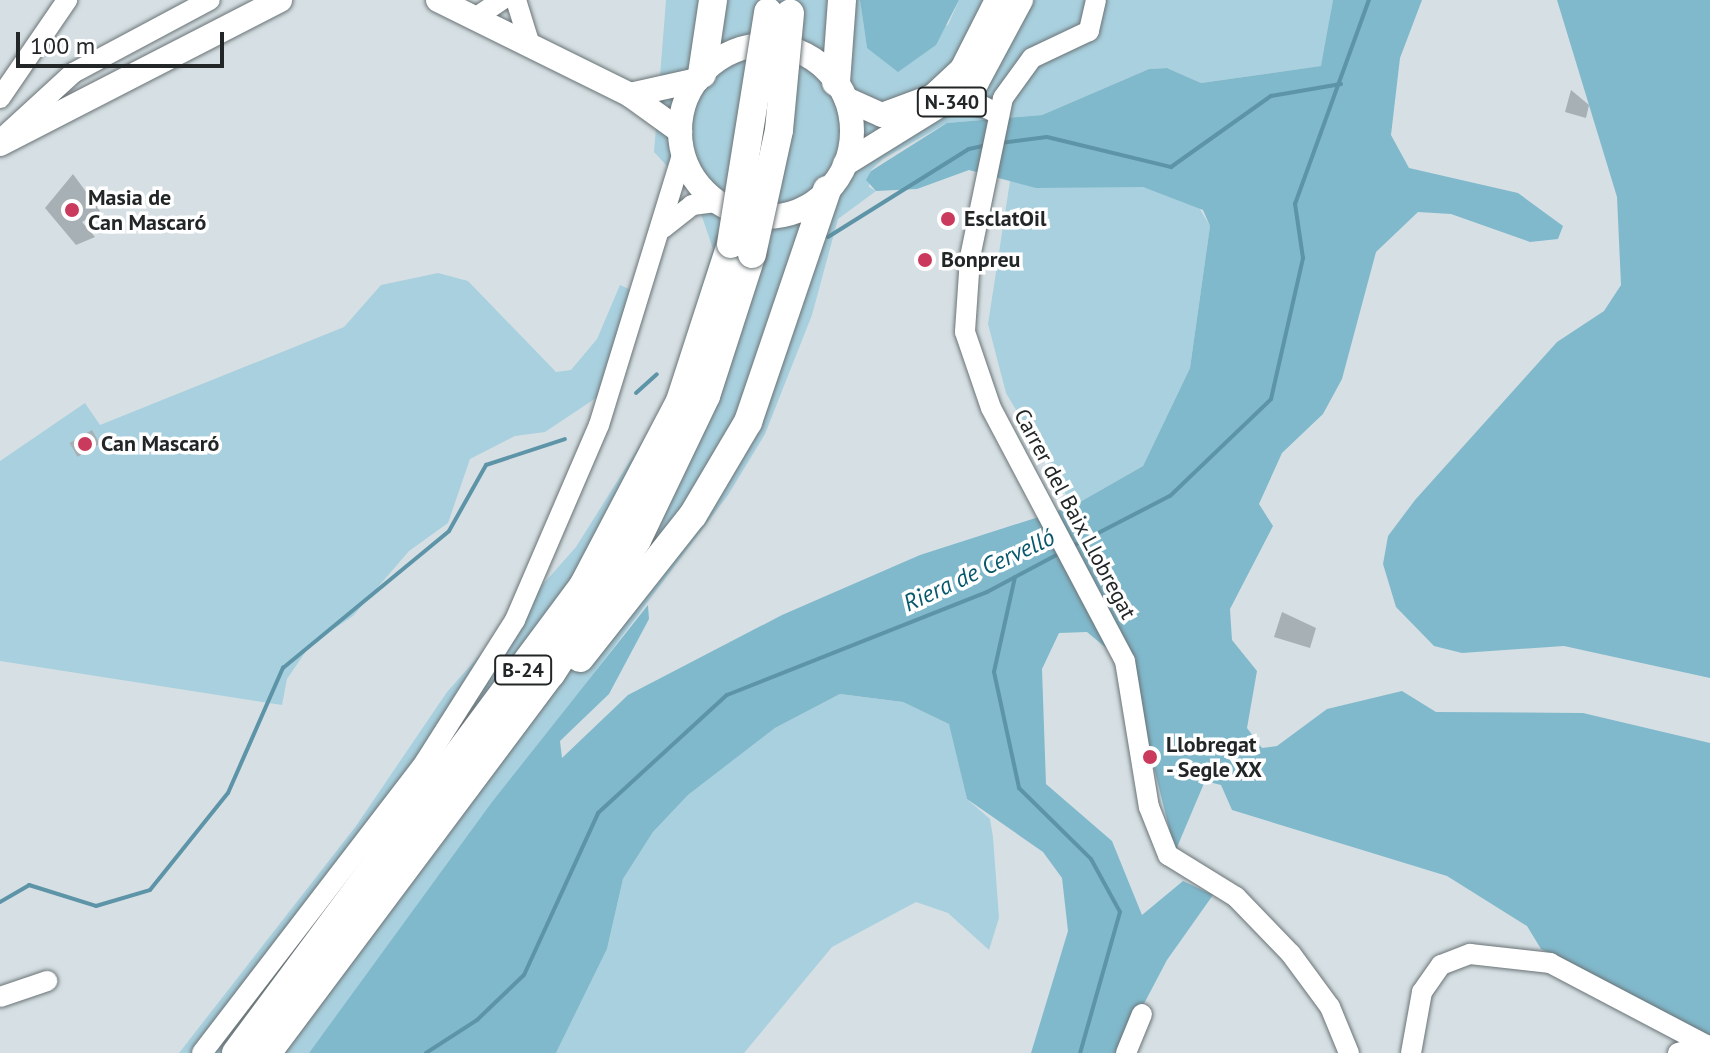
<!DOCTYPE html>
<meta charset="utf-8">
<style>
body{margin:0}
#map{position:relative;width:1710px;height:1053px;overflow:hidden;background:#d6e0e4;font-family:"PT Sans",sans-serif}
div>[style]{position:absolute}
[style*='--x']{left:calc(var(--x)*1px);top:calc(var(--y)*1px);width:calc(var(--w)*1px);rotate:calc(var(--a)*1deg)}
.green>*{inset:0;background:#a9d0de}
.forest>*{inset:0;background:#81b9cc}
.stream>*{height:4px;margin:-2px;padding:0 2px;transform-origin:2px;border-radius:2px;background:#5d94a7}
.building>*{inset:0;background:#a7b0b4;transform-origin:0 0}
.roads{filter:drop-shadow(0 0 2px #6a7376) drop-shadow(0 0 2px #6a7376)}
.minor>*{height:20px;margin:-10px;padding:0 10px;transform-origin:10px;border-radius:10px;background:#fff}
.major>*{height:24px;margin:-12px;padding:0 12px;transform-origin:12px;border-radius:12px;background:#fff}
.major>.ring{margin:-12px;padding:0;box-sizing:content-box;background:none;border:24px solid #fff;border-radius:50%}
.highway>*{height:28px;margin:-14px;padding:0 14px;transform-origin:14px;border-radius:14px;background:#fff}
.bridges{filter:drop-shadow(0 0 2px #6a7376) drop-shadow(0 0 2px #6a7376)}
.highway-bridge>*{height:28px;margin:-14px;padding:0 14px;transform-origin:14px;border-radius:14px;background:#fff}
.dots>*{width:22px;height:22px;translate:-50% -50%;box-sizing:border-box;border:4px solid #fff;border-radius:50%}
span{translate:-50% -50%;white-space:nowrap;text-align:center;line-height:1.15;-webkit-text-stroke:7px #fff;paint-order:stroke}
.shield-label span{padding:2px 6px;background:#fff;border:2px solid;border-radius:6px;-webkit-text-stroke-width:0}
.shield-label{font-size:20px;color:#222627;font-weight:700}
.poi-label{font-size:22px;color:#222627;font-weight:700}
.left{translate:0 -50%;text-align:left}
.street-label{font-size:22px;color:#222627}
.water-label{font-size:24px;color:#07586c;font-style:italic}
.scale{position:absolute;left:16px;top:32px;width:208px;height:36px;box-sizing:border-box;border:4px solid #222627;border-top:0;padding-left:10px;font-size:24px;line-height:28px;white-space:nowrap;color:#222627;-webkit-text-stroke:6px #fff;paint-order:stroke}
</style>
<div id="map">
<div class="green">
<div style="clip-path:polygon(666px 0,860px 0,867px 48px,948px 25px,959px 0,1333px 0,1322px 66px,1201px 83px,1167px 68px,1149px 69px,1042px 115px,947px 123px,883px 159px,871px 170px,869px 187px,876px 191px,838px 219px,812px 315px,765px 434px,728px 495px,309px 1053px,179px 1053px,356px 826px,447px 692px,576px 547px,667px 402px,713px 249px,695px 196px,654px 152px)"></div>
<div style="clip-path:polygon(1010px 181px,1143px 187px,1197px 204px,1210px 226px,1190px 368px,1143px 466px,1073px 506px,1006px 393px,988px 324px)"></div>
<div style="clip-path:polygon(438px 273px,468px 281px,556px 372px,571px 370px,597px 339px,620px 285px,631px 290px,599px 396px,545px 432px,515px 436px,470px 459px,448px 523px,409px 551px,353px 616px,311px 644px,287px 679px,282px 705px,0 661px,0 461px,85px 403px,100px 425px,344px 327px,381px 285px)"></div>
<div style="clip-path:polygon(840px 694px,903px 702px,950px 724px,967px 799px,990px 819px,993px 837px,999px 918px,989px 950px,948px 913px,916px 902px,832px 947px,744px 1053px,556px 1053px,607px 949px,623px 879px,653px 832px,688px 795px,775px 728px)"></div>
</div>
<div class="forest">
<div style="clip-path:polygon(860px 0,959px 0,936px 45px,898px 72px,867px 48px)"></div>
<div style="clip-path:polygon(1333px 0,1422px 0,1400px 58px,1391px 135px,1409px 168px,1518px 193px,1563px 226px,1558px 239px,1530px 242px,1451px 214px,1418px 212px,1376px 252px,1342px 379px,1323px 414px,1282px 453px,1259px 504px,1273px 526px,1230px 609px,1232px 640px,1257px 671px,1247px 728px,1262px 748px,1277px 746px,1327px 709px,1402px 691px,1436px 712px,1583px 713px,1710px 743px,1710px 1039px,1541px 949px,1527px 926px,1447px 876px,1232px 810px,1221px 785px,1205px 781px,1175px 852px,1129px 667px,1087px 632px,1059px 633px,1042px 669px,1046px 784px,1112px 841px,1142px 915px,1183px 881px,1213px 895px,1167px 960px,1118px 1053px,1031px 1053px,1068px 931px,1062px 878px,1043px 852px,967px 799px,949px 724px,903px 702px,840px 694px,775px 728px,688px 795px,653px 832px,623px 879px,607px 949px,556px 1053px,309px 1053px,492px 802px,648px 605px,649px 619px,609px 694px,560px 741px,562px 758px,628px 695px,782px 615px,920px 555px,1073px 506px,1143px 466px,1190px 368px,1210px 226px,1203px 210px,1143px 187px,1036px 188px,969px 170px,917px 189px,876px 191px,866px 180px,871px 171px,947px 123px,1042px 115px,1149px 69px,1167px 68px,1201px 83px,1321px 66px)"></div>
<div style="clip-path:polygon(1557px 0,1710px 0,1710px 678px,1564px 646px,1462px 653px,1434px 646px,1396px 607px,1383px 564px,1388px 536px,1415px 500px,1557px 342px,1604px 311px,1621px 285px,1617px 197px)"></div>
</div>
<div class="stream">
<div style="--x:1000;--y:143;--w:47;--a:-7.3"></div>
<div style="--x:1047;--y:137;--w:128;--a:13.6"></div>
<div style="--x:1171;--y:167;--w:123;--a:-35.4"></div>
<div style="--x:1271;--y:96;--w:71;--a:-9.7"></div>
<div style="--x:828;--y:237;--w:166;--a:-32"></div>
<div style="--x:969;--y:149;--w:19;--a:-12"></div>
<div style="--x:636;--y:393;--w:28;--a:-42"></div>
<div style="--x:1071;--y:547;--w:111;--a:-27.3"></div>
<div style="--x:1170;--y:496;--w:140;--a:-43.8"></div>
<div style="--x:1271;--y:399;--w:145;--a:-77.2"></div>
<div style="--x:1303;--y:258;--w:55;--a:-98.4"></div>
<div style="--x:1295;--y:204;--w:217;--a:-70.1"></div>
<div style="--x:1015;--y:577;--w:97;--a:102.5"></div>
<div style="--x:994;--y:672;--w:119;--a:77.8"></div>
<div style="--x:1019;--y:788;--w:101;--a:44.6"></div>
<div style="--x:1091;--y:859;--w:60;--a:61.3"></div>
<div style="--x:1120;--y:912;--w:147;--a:105.8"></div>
<div style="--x:0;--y:902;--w:34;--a:-30"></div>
<div style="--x:29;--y:885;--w:70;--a:17.4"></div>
<div style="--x:96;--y:906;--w:56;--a:-16.5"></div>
<div style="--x:150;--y:890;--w:124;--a:-51.2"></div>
<div style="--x:228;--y:793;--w:137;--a:-66.3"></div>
<div style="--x:283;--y:668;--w:215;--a:-39.5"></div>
<div style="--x:449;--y:531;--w:76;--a:-60.7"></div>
<div style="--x:486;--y:465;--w:83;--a:-18.2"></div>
<div style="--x:426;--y:1053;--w:61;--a:-32.9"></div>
<div style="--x:477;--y:1020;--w:65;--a:-43.8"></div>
<div style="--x:524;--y:975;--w:178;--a:-65.4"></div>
<div style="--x:598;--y:813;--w:175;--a:-42.5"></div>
<div style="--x:727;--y:695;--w:280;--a:-21.6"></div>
<div style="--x:987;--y:592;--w:83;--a:-28.1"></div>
</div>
<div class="building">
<div style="clip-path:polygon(1571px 90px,1589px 105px,1586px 118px,1565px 112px)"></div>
<div style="clip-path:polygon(73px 174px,100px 211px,82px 222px,95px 237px,76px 245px,45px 208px)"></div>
<div style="left:92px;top:430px;width:16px;height:26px;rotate:60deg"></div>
<div style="clip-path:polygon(1282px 612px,1316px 628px,1310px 648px,1274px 637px)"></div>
</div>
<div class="roads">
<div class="minor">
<div style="--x:516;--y:0;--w:44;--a:72.8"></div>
<div style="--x:1096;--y:0;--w:32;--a:103"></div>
<div style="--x:1089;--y:31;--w:63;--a:154.7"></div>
<div style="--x:1032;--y:58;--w:49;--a:125.9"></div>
<div style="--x:1003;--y:98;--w:163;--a:101.7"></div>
<div style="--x:970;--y:258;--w:74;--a:93.9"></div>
<div style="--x:965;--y:332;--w:80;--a:71.1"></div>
<div style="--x:991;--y:408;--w:286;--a:62.1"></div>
<div style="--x:1125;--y:661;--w:148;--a:80.7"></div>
<div style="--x:1149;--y:807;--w:52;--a:68.4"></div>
<div style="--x:1168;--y:855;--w:80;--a:31.7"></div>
<div style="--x:1236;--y:897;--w:79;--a:46"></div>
<div style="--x:1291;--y:954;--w:66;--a:53.7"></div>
<div style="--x:1330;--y:1007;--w:50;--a:67.6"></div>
<div style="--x:478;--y:16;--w:29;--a:-34"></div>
<div style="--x:961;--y:95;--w:42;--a:27.2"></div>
<div style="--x:0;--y:98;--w:119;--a:-55.6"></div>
<div style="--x:1;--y:139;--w:98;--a:-42.5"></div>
<div style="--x:73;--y:73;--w:155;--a:-28.1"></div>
<div style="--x:663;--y:228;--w:37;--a:-38"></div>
<div style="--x:692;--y:205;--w:26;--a:-7"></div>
<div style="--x:0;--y:997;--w:50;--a:-18.8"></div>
<div style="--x:202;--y:1053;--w:367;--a:-52.5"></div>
<div style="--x:425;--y:762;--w:168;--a:-57.6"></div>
<div style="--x:515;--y:620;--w:212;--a:-66.7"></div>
<div style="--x:599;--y:425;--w:286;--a:-72.9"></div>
<div style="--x:1126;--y:1053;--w:42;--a:-67.7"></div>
<div style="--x:1411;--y:1053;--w:62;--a:-79.8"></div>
<div style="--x:1422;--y:992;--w:33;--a:-55"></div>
<div style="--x:1441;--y:965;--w:31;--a:-21"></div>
<div style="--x:1470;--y:954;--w:81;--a:6.4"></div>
<div style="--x:1550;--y:963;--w:181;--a:27.7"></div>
<div style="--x:1678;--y:1053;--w:30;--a:-15"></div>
</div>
<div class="major">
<div style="--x:438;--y:0;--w:214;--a:26.3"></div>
<div style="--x:630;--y:95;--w:62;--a:35.8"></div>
<div class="ring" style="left:680px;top:45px;width:148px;height:148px"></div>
<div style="--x:630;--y:95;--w:69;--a:-12.6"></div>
<div style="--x:846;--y:99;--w:39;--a:24"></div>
<div style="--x:882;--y:115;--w:54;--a:-20.4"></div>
<div style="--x:933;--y:96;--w:40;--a:-43"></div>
<div style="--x:962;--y:69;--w:77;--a:-63.1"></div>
<div style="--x:0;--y:144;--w:315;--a:-27.2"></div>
<div style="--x:845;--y:164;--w:155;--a:-31.8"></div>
<div style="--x:977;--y:82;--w:93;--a:-61.8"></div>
</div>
<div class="highway">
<div style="--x:702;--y:74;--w:75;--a:-81.5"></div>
<div style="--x:836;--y:82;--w:82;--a:-85.8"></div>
<div style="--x:580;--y:658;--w:182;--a:-51.7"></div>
<div style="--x:693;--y:515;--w:108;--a:-59.4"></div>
<div style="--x:748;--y:422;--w:245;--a:-71.2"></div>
<div style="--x:236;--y:1053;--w:582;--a:-53.39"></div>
<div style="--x:583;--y:586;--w:209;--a:-62.3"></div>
<div style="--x:680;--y:401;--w:165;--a:-72"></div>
<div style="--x:267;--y:1053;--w:474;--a:-53.2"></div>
<div style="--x:551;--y:674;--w:159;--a:-57.3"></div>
<div style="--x:637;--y:540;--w:160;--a:-64.4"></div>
<div style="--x:706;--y:396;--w:149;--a:-72.1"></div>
</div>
</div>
<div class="bridges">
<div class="highway-bridge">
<div style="--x:731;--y:244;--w:235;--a:-80.9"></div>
<div style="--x:752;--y:254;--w:127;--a:-77.7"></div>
<div style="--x:779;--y:130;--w:117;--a:-84.6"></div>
</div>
</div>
<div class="dots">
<div style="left:72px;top:210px;background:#ca3a5c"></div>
<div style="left:948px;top:219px;background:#ca3a5c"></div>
<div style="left:925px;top:260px;background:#ca3a5c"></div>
<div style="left:85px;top:444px;background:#ca3a5c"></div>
<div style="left:1150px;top:757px;background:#ca3a5c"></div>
</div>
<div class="shield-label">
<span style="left:952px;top:102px">N-340</span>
<span style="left:523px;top:670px">B-24</span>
</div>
<div class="poi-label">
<span class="left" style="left:88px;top:210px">Masia de<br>Can Mascaró</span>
<span class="left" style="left:964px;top:219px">EsclatOil</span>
<span class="left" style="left:941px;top:260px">Bonpreu</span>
<span class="left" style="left:101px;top:444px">Can Mascaró</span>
<span class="left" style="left:1166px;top:757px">Llobregat<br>- Segle XX</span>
</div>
<div class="street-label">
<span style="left:1075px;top:514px;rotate:62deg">Carrer del Baix Llobregat</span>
</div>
<div class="water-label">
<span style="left:979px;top:570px;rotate:-25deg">Riera de Cervelló</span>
</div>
<div class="scale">100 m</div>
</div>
